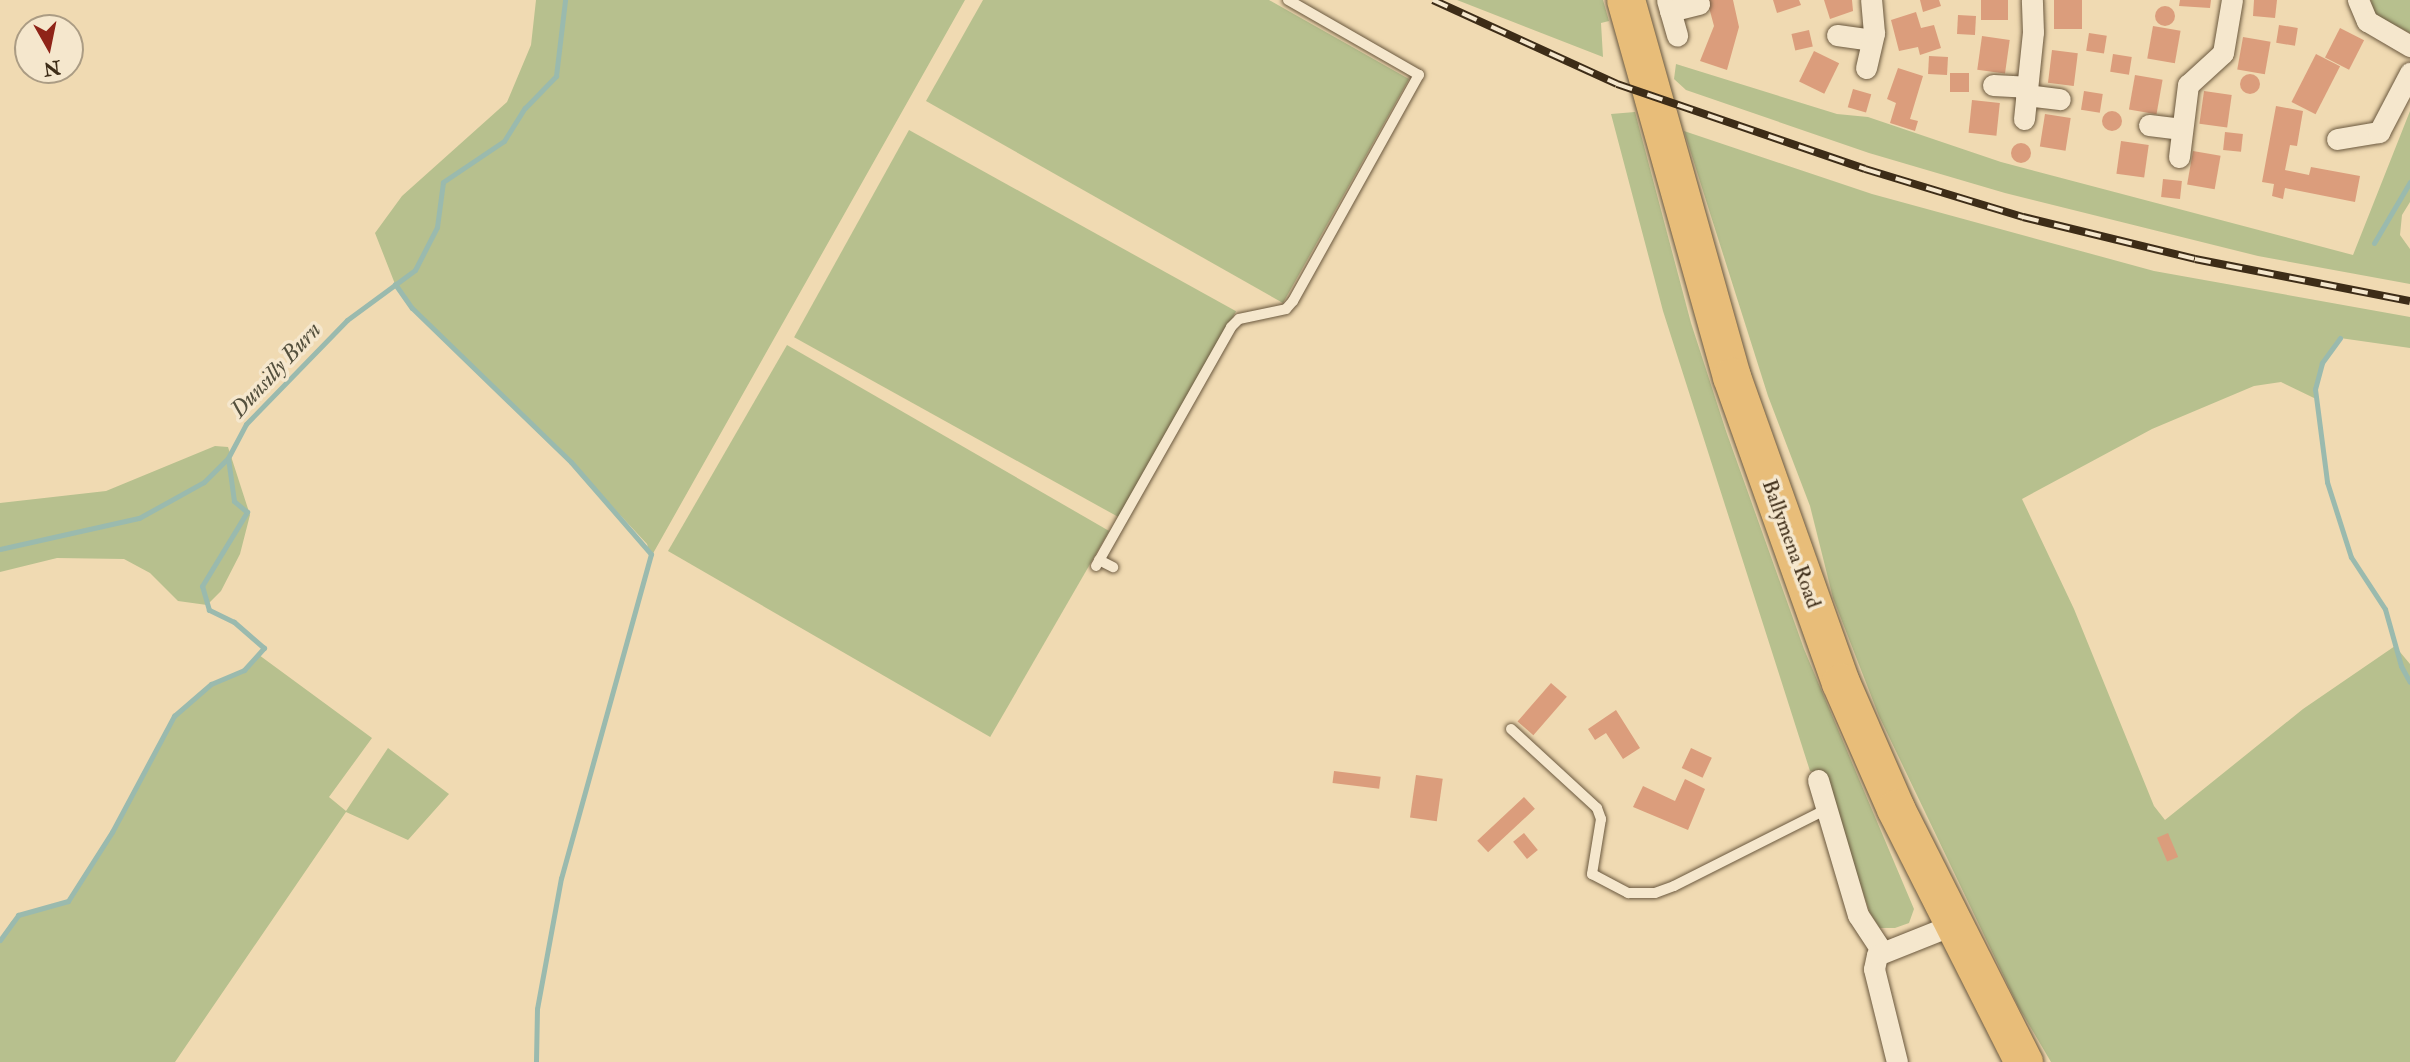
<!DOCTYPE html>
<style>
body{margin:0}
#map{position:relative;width:2410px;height:1062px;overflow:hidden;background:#f0dab2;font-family:"IM FELL Double Pica",serif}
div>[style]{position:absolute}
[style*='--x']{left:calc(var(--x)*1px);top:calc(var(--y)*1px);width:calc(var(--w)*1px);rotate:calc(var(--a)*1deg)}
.green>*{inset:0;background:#b7c08e;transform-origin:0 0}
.stream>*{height:5px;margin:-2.5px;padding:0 2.5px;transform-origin:2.5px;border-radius:2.5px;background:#9abaae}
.building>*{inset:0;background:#db9d7c;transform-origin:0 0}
.round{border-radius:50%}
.roads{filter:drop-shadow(0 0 2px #6a583e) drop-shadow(0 0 2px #6a583e)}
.lane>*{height:10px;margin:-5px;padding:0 5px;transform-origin:5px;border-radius:5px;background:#f5e7cd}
.street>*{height:21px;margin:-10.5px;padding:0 10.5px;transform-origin:10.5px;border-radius:10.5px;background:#f5e7cd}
.highway>*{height:38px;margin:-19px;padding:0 19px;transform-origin:19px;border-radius:19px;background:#e8bd79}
.rail>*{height:8px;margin-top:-4px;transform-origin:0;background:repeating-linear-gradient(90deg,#f5e7cd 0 16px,#3d2c17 0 32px);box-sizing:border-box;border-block:2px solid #3d2c17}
span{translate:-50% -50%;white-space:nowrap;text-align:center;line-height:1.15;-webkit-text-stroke:7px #f5e7cd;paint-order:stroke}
.street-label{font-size:21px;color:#3d2c17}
.water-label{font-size:23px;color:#54503d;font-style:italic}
.north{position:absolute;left:14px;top:14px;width:70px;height:70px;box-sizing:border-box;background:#f5e7cd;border:2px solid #ab9c84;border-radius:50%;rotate:171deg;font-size:19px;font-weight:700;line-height:28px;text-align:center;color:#3d2c17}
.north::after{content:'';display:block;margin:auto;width:24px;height:32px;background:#8f2418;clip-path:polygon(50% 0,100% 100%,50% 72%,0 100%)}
</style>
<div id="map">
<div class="green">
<div style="clip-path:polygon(536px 0,965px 0,651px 557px,647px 544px,571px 462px,412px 308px,395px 284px,375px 233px,402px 196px,507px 102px,531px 45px)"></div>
<div style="clip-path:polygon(983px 0,1269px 0,1409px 79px,1283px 303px,926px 101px)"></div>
<div style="clip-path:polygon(1457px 0,1603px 0,1609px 21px,1601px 23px,1603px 57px)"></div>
<div style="clip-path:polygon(2371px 0,2410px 0,2410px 33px,2374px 14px)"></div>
<div style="clip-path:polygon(1676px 64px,1837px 114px,1868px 117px,2001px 162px,2353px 255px,2410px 111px,2410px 202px,2402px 215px,2400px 235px,2410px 249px,2410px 284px,2258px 256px,2005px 193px,1869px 153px,1686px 90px,1674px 79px)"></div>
<div style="clip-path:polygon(1635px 112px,1691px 323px,1726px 431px,1804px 649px,1914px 909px,1909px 923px,1895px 928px,1880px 928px,1870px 913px,1823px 774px,1810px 771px,1663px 311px,1611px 114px)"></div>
<div style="left:909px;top:130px;width:374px;height:237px;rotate:29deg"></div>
<div style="clip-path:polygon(1684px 131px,1872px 194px,2154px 271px,2410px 317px,2410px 348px,2340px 338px,2322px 363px,2314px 398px,2281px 382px,2254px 386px,2152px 429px,2022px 499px,2074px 609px,2154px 806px,2165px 820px,2303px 709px,2395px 646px,2410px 664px,2410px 1062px,2051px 1062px,2018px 1006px,1879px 716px,1833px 598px,1810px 506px,1768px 396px)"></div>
<div style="left:787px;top:345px;width:372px;height:238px;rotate:30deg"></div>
<div style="clip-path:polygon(215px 446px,228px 447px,250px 515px,240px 554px,221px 591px,207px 605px,178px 601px,150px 573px,124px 559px,57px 558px,0 572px,0 503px,106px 491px)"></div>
<div style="clip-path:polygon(259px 655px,372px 738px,329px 797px,346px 811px,388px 748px,449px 794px,408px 840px,346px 812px,175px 1062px,0 1062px,0 940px,11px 922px,18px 915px,68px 901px,112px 833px,174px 716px,211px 684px,244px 670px)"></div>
</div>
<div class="stream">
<div style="--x:2374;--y:243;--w:71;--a:-59.5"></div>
<div style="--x:395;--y:284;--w:29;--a:55"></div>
<div style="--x:412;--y:308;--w:221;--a:44.1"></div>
<div style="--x:571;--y:462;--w:122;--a:49"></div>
<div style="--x:651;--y:554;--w:336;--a:105.5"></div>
<div style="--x:561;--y:878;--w:133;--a:100.4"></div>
<div style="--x:537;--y:1009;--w:53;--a:91.1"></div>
<div style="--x:2340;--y:338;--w:31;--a:126"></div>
<div style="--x:2322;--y:363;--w:27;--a:105"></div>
<div style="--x:2315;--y:389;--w:94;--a:82.6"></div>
<div style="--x:2327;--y:482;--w:79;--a:72.3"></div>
<div style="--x:2351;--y:557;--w:62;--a:56.8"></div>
<div style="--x:2385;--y:609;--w:59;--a:74.3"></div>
<div style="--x:2401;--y:666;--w:18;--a:61"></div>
<div style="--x:0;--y:549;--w:142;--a:-12.6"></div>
<div style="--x:139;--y:518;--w:74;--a:-29"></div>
<div style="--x:204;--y:482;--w:34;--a:-45"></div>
<div style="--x:0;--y:940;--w:31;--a:-54"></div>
<div style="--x:18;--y:915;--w:52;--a:-15.6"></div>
<div style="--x:68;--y:901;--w:82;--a:-57.5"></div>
<div style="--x:112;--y:832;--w:132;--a:-61.9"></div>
<div style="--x:174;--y:716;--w:49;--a:-40.9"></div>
<div style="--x:211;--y:684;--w:36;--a:-23"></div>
<div style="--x:244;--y:670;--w:30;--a:-48"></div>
<div style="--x:264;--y:648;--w:40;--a:-139"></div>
<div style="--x:234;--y:622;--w:28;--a:-154"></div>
<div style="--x:209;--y:610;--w:25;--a:-106"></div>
<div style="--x:202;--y:586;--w:87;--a:-58.7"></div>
<div style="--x:247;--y:512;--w:17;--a:-140"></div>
<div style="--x:234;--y:501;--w:43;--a:-97.9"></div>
<div style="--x:228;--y:458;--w:38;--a:-62"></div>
<div style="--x:246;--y:424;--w:145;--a:-45.8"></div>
<div style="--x:347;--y:320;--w:84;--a:-36.3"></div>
<div style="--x:415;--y:270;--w:48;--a:-62.9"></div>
<div style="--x:437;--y:227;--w:45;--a:-82.4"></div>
<div style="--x:443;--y:182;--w:73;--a:-33.9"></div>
<div style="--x:504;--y:141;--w:39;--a:-58"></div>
<div style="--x:525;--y:108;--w:45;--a:-45.9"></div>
<div style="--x:556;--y:76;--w:77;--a:-83.2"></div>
</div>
<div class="building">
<div style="clip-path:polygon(1707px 0,1733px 0,1739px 27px,1727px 70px,1700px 61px,1714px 26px)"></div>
<div style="clip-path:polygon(1773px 0,1799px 0,1801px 5px,1777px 13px)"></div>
<div style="clip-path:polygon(1824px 0,1852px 0,1853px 11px,1830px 19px)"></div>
<div style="clip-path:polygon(1920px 0,1939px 0,1941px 6px,1923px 12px)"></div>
<div style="left:1981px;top:0;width:27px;height:20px"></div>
<div style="left:2054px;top:0;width:28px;height:29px"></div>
<div style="clip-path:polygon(2180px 0,2211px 0,2210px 8px,2179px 6px)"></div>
<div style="clip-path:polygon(2254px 0,2277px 0,2275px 18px,2253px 16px)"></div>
<div class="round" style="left:2155px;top:6px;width:20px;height:20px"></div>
<div style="clip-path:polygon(1916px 12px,1921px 28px,1934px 25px,1941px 48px,1920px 55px,1918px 47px,1899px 51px,1891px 20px)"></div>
<div style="left:1958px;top:15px;width:18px;height:19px;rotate:3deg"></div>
<div style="left:2279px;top:25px;width:19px;height:18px;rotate:9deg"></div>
<div style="left:2153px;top:26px;width:28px;height:33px;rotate:10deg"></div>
<div style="left:2340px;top:28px;width:27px;height:33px;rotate:27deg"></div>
<div style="left:1809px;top:30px;width:17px;height:18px;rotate:77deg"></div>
<div style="left:2089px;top:33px;width:18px;height:18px;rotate:9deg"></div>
<div style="left:1982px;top:36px;width:28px;height:34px;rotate:8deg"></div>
<div style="left:2243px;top:37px;width:28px;height:33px;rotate:10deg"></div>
<div style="left:2052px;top:50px;width:26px;height:33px;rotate:7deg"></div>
<div style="left:1814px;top:51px;width:28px;height:34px;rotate:26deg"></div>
<div style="left:2113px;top:54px;width:19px;height:18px;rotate:9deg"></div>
<div style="left:2316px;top:54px;width:27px;height:54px;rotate:27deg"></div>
<div style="left:1929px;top:56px;width:19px;height:18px;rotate:3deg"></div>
<div style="clip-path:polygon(1898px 68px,1923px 76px,1910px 119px,1918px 121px,1915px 131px,1890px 123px,1896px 103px,1887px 99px)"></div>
<div style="left:1950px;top:73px;width:19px;height:19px"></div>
<div class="round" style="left:2240px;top:74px;width:20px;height:20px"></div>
<div style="left:2135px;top:75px;width:28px;height:35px;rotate:10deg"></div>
<div style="left:1853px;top:89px;width:19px;height:19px;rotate:16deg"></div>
<div style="left:2084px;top:91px;width:19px;height:19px;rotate:9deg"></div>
<div style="left:2204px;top:91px;width:28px;height:33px;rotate:8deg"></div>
<div style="left:1972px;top:100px;width:28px;height:33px;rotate:6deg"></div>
<div style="clip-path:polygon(2276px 106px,2303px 111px,2297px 146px,2290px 145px,2285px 170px,2309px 175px,2311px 167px,2360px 176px,2355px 202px,2285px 188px,2283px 199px,2272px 196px,2274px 184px,2262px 182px)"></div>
<div class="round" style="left:2102px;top:111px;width:20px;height:20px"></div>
<div style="left:2045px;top:114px;width:26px;height:33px;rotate:9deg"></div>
<div style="left:2225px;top:132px;width:18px;height:18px;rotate:6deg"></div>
<div style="left:2121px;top:141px;width:28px;height:33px;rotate:8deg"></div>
<div class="round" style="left:2011px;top:143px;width:20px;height:20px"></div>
<div style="left:2193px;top:151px;width:28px;height:34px;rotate:10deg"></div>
<div style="left:2163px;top:179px;width:19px;height:18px;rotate:6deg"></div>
<div style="left:1551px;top:683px;width:21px;height:51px;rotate:41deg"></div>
<div style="clip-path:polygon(1616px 710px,1640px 748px,1623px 759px,1606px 733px,1595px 740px,1588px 729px)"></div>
<div style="left:1691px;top:748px;width:23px;height:22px;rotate:25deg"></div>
<div style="left:1334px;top:771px;width:47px;height:12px;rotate:7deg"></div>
<div style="left:1416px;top:775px;width:27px;height:43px;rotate:8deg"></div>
<div style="clip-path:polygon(1685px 779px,1705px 789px,1688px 830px,1633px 807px,1643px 786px,1675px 801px)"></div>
<div style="left:1524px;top:797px;width:16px;height:64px;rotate:47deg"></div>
<div style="left:1524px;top:833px;width:22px;height:14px;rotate:51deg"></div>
<div style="left:2168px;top:833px;width:26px;height:12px;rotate:67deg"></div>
</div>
<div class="roads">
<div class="lane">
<div style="--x:1099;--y:560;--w:16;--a:27"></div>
<div style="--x:1096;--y:566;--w:274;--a:-60.5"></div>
<div style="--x:1231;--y:327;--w:11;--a:-45"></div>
<div style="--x:1239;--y:319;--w:48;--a:-12"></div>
<div style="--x:1286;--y:309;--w:11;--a:-49"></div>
<div style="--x:1293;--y:301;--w:259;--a:-60.9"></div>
<div style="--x:1419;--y:75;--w:151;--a:-150.2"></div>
<div style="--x:1511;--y:729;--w:117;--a:42.6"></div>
<div style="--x:1597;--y:808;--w:12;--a:70"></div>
<div style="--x:1601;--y:819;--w:56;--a:99.3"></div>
<div style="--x:1592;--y:874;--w:41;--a:27.8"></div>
<div style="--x:1628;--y:893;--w:27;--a:0"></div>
<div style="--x:1655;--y:893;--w:20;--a:-20"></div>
<div style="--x:1674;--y:886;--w:169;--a:-26.7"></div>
</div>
<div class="street">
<div style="--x:1667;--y:0;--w:37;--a:74"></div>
<div style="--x:2358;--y:0;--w:23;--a:67"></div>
<div style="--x:2367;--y:21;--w:50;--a:30.2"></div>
<div style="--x:1670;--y:11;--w:30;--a:-14"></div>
<div style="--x:1837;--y:35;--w:34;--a:8"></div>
<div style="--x:1866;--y:68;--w:36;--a:-77"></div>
<div style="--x:1874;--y:33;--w:33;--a:-95"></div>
<div style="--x:1993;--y:85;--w:33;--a:3"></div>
<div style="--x:2026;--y:95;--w:34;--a:7"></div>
<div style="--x:2024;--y:119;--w:87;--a:-84.1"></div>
<div style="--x:2033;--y:32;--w:32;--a:-92"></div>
<div style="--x:2149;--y:125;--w:33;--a:7"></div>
<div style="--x:2337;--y:139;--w:43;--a:-9.5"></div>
<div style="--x:2379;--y:132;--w:67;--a:-62.3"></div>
<div style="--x:2179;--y:157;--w:73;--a:-82.9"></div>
<div style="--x:2188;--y:85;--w:47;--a:-42.4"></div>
<div style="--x:2223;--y:53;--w:54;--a:-80.4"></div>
<div style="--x:1818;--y:780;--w:141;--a:73.5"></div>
<div style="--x:1858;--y:915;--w:42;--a:56.7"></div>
<div style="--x:1897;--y:1062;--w:96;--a:-103.9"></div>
<div style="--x:1874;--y:969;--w:14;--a:-78"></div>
<div style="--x:1877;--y:955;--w:81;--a:-21.8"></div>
</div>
<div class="highway">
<div style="--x:1626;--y:0;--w:392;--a:74.3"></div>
<div style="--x:1732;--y:377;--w:325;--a:70.4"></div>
<div style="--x:1841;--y:683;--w:137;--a:66.4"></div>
<div style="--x:1896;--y:809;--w:284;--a:63.2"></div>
</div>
</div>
<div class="rail">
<div style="--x:1433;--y:0;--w:202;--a:24.5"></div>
<div style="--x:1617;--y:84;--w:262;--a:18.9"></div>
<div style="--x:1865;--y:169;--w:165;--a:16.9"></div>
<div style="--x:2023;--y:217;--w:177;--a:13.7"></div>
<div style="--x:2195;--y:259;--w:219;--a:11.1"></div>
</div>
<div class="street-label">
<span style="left:1791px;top:544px;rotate:70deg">Ballymena Road</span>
</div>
<div class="water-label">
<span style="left:276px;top:370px;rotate:-47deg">Dunsilly Burn</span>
</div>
<div class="north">N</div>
</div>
